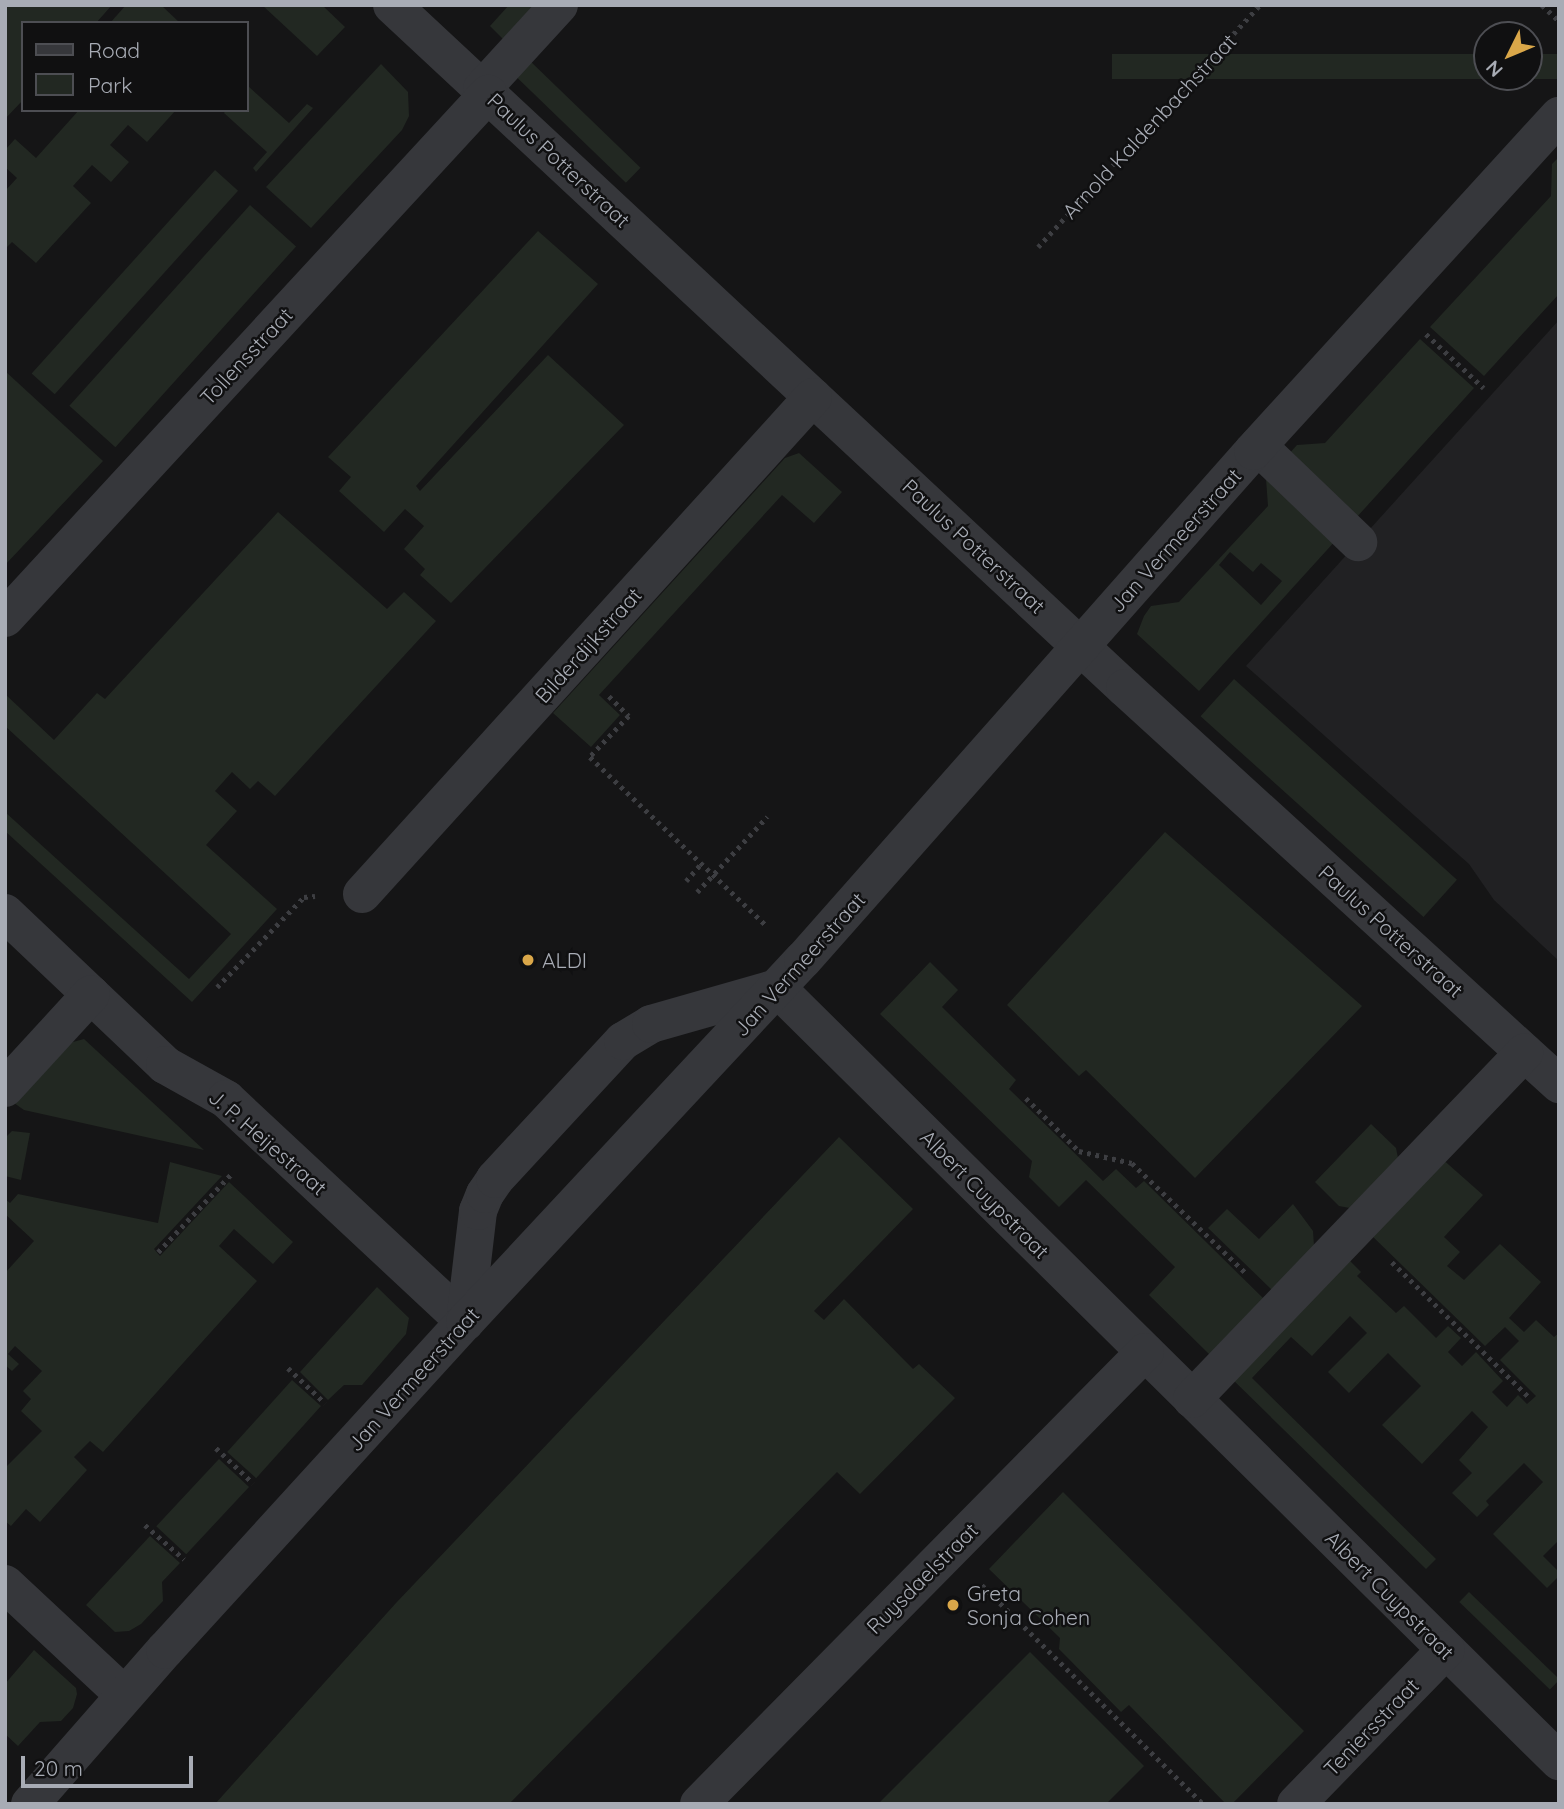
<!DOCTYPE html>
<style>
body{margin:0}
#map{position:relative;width:1564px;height:1809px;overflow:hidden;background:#151516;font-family:Quicksand,sans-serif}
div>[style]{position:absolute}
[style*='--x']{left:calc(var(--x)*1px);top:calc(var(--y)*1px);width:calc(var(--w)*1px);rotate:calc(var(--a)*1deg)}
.built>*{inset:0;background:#212123}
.green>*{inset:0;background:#222822;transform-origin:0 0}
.path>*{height:4.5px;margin-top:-2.25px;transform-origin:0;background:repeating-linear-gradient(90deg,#3d3e42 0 3.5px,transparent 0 8.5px)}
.minor>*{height:38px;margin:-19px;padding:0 19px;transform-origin:19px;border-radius:19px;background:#36373b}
.dots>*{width:19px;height:19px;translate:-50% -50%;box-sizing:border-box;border:4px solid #101011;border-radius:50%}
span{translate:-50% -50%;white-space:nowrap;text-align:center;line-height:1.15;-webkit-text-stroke:5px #101011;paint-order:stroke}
.street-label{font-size:21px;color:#a8acb5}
.poi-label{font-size:21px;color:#a8acb5}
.left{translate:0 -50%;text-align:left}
.frame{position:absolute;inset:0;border:7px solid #a8acb5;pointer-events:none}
.legend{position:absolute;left:21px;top:21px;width:228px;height:91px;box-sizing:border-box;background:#101011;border:2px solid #4d4e53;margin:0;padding:9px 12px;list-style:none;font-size:21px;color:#a8acb5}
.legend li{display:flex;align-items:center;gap:14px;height:35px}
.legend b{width:35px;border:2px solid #4d4e53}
.north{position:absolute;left:1473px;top:21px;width:70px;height:70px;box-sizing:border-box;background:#101011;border:2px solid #4d4e53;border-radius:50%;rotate:227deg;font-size:19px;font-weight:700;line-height:28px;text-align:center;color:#a8acb5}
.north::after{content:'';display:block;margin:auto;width:24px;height:32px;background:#daa749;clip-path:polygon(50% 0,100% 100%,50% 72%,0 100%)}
.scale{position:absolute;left:21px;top:1756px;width:172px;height:32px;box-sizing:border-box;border:4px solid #a8acb5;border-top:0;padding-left:9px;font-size:21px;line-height:24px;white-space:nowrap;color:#a8acb5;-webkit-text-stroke:5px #101011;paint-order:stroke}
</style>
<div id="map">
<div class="built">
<div style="clip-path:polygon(1559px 320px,1559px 961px,1494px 900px,1469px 864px,1246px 666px)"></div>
</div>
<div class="green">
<div style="clip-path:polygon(5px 5px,112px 5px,96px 23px,23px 23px,23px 100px,5px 119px)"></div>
<div style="clip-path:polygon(126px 5px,161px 5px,180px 23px,110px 23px)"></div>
<div style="clip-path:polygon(262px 5px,322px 5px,345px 27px,317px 56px)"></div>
<div style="clip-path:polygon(509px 5px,534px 5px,503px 39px,490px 26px)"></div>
<div style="left:1559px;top:54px;width:25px;height:447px;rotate:90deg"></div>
<div style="left:529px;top:60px;width:155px;height:21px;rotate:44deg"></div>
<div style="clip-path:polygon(381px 64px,408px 92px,409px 116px,402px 130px,311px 228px,266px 187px)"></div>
<div style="clip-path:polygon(248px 86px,289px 123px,307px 104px,313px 108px,256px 172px,253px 168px,267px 152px,224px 113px,226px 110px,247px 110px)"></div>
<div style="clip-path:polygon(79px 110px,176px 110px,147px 142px,128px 125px,110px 145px,129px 162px,111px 182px,92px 165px,73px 186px,91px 203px,36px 263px,12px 242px,5px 249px,5px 191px,17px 178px,5px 167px,5px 150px,15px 139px,36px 158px)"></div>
<div style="clip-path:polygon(1559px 157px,1559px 294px,1484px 376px,1430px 327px,1551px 196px,1552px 164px)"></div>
<div style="left:215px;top:170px;width:31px;height:274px;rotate:42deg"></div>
<div style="left:250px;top:205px;width:62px;height:270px;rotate:42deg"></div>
<div style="clip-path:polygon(538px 231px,598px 284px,416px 486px,420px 491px,548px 355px,624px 425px,451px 603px,420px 575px,425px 569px,404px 549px,424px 526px,405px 509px,384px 532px,339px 491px,351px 477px,328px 457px)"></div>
<div style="clip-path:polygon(evenodd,1420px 339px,1474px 388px,1199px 691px,1137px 634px,1144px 616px,1151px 606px,1179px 602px,1268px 506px,1266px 479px,1297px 445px,1325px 443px,1420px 339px,1230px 552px,1253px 572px,1261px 563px,1282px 581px,1261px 605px,1219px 565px,1230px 552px)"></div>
<div style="clip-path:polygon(5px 371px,103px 461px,5px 565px)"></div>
<div style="clip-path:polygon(799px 453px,842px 492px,814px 523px,782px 495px,599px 695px,620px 715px,591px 747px,553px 713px,785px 458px)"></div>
<div style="clip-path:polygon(278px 512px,387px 609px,404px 592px,436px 621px,275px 796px,258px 781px,250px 789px,232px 772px,215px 791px,237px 811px,206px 845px,277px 909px,192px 1002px,5px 831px,5px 812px,189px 979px,231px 934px,5px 726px,5px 694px,54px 740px,97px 693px,105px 699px)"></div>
<div style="left:1234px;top:679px;width:300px;height:50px;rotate:42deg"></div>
<div style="clip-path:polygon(1165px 832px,1362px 1006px,1195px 1178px,1086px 1070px,1079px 1076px,1007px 1005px)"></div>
<div style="clip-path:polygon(930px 962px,958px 990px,942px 1007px,1016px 1080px,1009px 1089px,1103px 1181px,1116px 1169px,1136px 1188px,1144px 1181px,1264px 1299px,1210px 1355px,1149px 1295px,1175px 1267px,1086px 1180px,1059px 1207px,1029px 1177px,1032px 1161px,880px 1014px)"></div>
<div style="clip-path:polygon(84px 1039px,204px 1150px,24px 1110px,14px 1103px,59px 1053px,73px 1042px)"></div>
<div style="clip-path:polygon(1371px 1124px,1396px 1148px,1399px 1163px,1355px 1209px,1339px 1206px,1315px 1182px)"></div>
<div style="clip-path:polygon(12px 1131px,30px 1133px,21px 1180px,5px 1176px,5px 1138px)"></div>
<div style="clip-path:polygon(839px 1137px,913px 1209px,814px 1311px,824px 1320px,844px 1299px,913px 1369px,919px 1364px,955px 1398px,860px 1494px,837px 1472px,509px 1804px,215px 1804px,396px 1603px)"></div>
<div style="clip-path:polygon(1440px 1157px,1483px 1195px,1444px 1237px,1460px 1252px,1447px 1266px,1464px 1280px,1500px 1244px,1541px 1282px,1509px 1318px,1524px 1332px,1536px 1320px,1554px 1337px,1559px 1333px,1559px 1540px,1543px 1556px,1559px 1572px,1559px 1576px,1547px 1588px,1493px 1534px,1543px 1482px,1524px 1463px,1486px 1501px,1489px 1505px,1477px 1517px,1452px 1493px,1472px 1473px,1459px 1460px,1488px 1427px,1472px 1411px,1422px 1464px,1382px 1425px,1421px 1386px,1388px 1353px,1349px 1393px,1328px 1372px,1367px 1333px,1350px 1316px,1312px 1356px,1291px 1337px,1252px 1378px,1436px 1559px,1426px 1569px,1228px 1375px,1345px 1256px,1361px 1272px,1357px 1276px,1396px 1313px,1404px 1306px,1436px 1338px,1448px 1326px,1461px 1338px,1448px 1352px,1462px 1366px,1476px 1352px,1503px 1381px,1492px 1392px,1507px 1407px,1518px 1395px,1527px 1404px,1536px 1396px,1500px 1360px,1519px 1341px,1505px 1327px,1485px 1346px,1369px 1233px)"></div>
<div style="clip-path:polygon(170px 1162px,222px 1176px,154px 1249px,160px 1256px,229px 1182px,293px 1242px,273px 1264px,234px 1229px,219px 1246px,257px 1281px,103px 1452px,90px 1441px,74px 1457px,87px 1470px,40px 1522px,26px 1509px,11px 1526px,5px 1521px,5px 1468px,42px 1431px,21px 1411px,31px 1399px,23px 1391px,42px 1371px,15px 1346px,8px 1354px,19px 1364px,12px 1371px,5px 1365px,5px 1273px,34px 1241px,5px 1214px,5px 1199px,10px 1203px,18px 1194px,158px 1223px)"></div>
<div style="clip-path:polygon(1293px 1204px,1313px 1231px,1314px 1246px,1272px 1290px,1208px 1228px,1227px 1209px,1259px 1239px)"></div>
<div style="clip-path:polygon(377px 1287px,409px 1318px,406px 1334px,362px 1385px,344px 1385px,328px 1400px,300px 1372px)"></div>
<div style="left:292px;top:1380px;width:39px;height:97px;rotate:42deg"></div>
<div style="left:219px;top:1459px;width:41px;height:92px;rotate:43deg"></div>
<div style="clip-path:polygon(1063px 1492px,1304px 1731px,1232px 1804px,1226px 1804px,1129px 1705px,1121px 1712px,1059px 1649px,1060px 1638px,989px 1569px)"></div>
<div style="clip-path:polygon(150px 1536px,180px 1563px,162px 1582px,163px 1601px,141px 1624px,129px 1631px,115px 1632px,86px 1605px)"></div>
<div style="left:1469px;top:1592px;width:126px;height:14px;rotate:44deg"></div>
<div style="clip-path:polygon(34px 1650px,76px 1688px,77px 1694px,73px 1708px,61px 1721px,40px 1722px,18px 1746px,5px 1734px,5px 1684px)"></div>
<div style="clip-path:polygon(1030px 1652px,1144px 1766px,1106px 1804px,878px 1804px)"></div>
</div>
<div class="path">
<div style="--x:1542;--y:5;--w:23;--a:43"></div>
<div style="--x:1038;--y:247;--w:328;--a:-47.5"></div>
<div style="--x:1426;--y:334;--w:79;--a:43"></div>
<div style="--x:609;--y:696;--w:28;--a:45"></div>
<div style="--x:629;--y:716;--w:57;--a:133.6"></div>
<div style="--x:590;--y:757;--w:245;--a:43.7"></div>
<div style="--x:686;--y:881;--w:23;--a:-49"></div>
<div style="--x:697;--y:892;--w:103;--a:-47"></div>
<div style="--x:217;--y:987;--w:125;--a:-46"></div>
<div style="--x:304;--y:897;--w:11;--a:-5"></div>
<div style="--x:1026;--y:1098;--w:75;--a:45"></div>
<div style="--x:1079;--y:1151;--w:54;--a:12.8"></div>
<div style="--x:1132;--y:1163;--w:157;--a:44"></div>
<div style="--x:158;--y:1252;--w:110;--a:-46.8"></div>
<div style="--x:1392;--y:1262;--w:192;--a:44.6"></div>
<div style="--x:288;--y:1368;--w:51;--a:43.4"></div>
<div style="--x:216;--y:1448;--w:51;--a:43.4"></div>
<div style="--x:145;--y:1525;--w:52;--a:41.1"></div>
<div style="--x:982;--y:1585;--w:311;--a:44.7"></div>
</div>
<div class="minor">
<div style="--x:392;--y:5;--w:1002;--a:42.98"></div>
<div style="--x:1125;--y:688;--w:588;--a:42.38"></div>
<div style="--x:482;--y:89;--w:114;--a:-47.5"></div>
<div style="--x:1258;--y:446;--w:139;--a:43.8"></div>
<div style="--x:5;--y:618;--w:713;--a:-47.33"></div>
<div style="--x:362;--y:894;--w:671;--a:-47.78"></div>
<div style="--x:5;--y:913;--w:221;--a:43.5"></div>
<div style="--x:165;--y:1065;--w:70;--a:29.1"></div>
<div style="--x:226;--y:1099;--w:327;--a:43"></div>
<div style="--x:5;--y:1088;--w:127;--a:-47.5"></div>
<div style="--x:465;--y:1322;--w:112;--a:-83.3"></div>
<div style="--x:478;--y:1211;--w:18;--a:-68"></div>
<div style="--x:485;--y:1194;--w:18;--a:-56"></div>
<div style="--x:495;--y:1179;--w:188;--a:-47.2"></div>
<div style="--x:623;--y:1041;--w:33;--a:-31"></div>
<div style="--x:651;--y:1024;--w:131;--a:-15.9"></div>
<div style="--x:777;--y:988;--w:1100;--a:44.67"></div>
<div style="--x:1192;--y:1399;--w:480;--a:-46.2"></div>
<div style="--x:5;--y:1584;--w:163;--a:43"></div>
<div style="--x:30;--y:1804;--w:205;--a:-48.8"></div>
<div style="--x:165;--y:1650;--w:445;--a:-47.6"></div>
<div style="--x:465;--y:1322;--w:495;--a:-47"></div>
<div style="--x:803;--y:960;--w:679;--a:-48.52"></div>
<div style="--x:1253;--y:451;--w:454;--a:-47.6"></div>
<div style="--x:699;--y:1804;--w:635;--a:-45.38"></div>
<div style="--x:1296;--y:1804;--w:215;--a:-45.8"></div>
</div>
<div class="dots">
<div style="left:528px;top:960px;background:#daa749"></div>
<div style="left:953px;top:1605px;background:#daa749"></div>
</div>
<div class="street-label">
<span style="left:1149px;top:126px;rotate:-47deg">Arnold Kaldenbachstraat</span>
<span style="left:559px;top:160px;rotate:43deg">Paulus Potterstraat</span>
<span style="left:246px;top:356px;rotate:-47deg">Tollensstraat</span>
<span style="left:1175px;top:540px;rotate:-48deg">Jan Vermeerstraat</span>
<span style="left:974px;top:546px;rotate:43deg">Paulus Potterstraat</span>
<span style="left:588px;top:645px;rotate:-48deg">Bilderdijkstraat</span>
<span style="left:1391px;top:931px;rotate:42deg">Paulus Potterstraat</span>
<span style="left:799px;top:964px;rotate:-48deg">Jan Vermeerstraat</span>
<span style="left:268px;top:1142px;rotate:41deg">J. P. Heijestraat</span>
<span style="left:985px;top:1194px;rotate:45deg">Albert Cuypstraat</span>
<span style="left:413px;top:1379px;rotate:-48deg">Jan Vermeerstraat</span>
<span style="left:922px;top:1578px;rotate:-45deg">Ruysdaelstraat</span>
<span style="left:1390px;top:1595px;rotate:45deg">Albert Cuypstraat</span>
<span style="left:1371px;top:1727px;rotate:-46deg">Teniersstraat</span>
</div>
<div class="poi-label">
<span class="left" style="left:542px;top:960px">ALDI</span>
<span class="left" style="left:967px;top:1605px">Greta<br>Sonja Cohen</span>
</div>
<div class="frame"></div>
<ul class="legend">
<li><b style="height:9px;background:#36373b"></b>Road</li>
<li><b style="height:19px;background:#222822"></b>Park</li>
</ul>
<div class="north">N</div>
<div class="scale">20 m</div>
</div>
